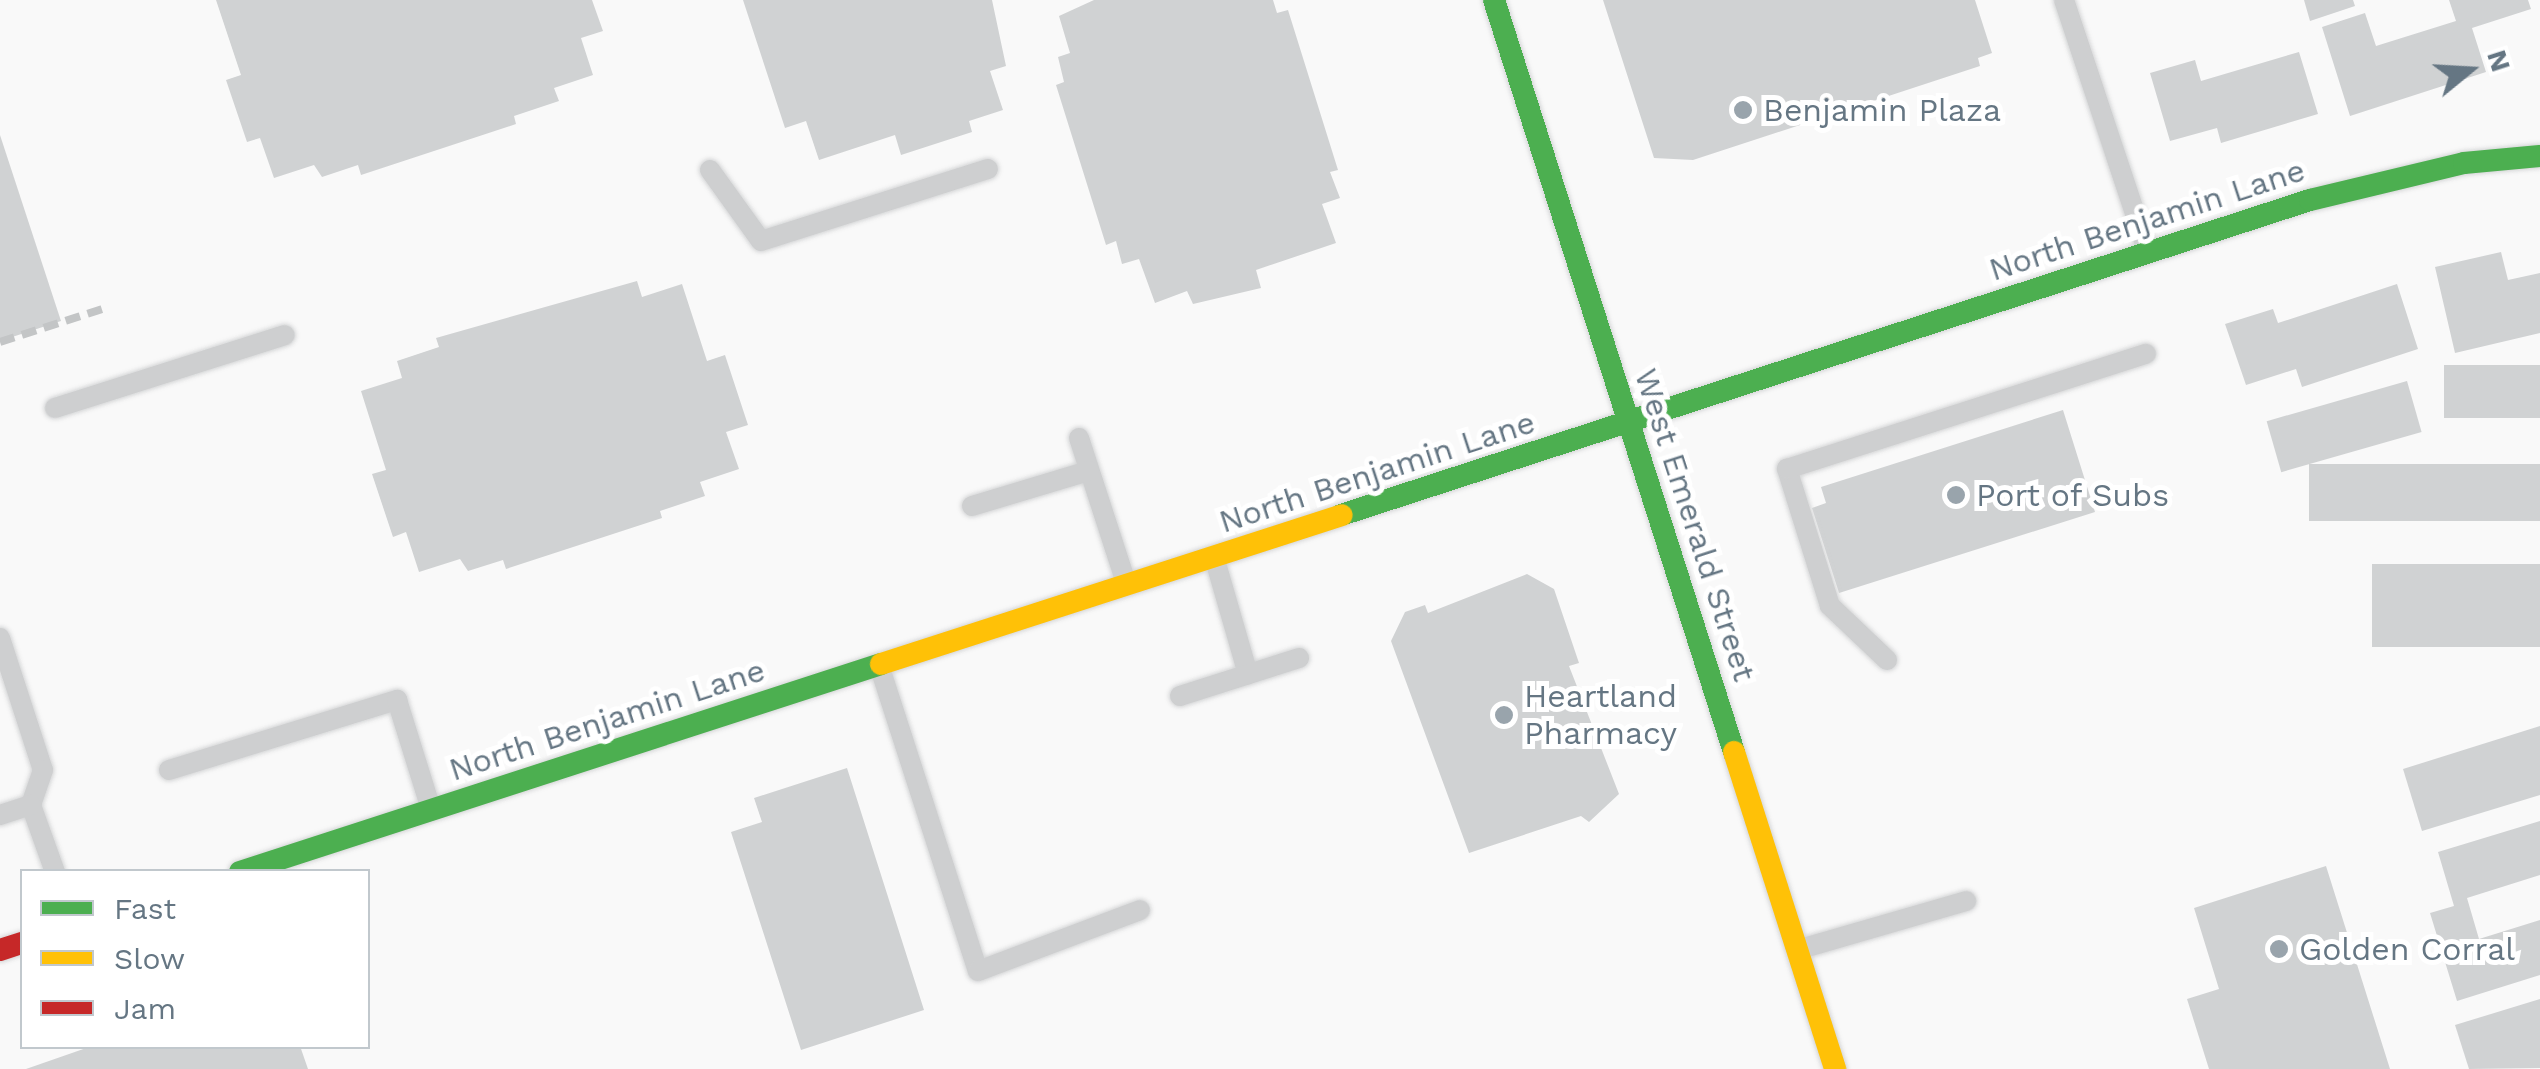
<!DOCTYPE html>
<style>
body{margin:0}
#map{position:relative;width:2540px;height:1069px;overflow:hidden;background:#f9f9f9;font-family:"Work Sans",sans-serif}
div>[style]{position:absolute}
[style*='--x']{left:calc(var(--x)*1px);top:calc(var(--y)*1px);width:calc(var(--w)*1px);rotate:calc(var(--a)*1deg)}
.building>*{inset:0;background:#d0d2d3;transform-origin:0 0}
.roads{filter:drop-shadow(0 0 2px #d5d6d7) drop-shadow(0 0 2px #d5d6d7)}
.lane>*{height:20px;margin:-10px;padding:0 10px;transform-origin:10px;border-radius:10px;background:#cecfd0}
.fast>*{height:22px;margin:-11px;padding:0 11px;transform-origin:11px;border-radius:11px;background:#4caf50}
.slow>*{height:22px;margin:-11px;padding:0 11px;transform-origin:11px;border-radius:11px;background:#ffc107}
.jam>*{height:22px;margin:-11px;padding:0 11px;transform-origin:11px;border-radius:11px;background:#c62828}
.rail>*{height:8px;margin-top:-4px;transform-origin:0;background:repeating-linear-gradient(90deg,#c3c5c6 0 15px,transparent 0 23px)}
.dots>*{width:28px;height:28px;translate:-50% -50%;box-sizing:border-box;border:5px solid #fff;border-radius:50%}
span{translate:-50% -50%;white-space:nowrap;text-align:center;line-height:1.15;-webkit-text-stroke:10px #fff;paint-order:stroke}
.poi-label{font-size:32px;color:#657683}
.left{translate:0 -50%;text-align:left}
.street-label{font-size:32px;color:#657683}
.legend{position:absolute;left:20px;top:869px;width:350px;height:180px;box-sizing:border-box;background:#fff;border:2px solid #c1c8cd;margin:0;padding:12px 18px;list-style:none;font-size:30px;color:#657683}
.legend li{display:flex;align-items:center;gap:20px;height:50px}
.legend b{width:50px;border:2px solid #c1c8cd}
.north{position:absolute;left:2420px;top:20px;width:100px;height:100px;-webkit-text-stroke:8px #fff;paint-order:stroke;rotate:72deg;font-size:28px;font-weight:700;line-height:40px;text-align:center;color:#657683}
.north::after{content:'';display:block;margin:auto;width:35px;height:45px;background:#657683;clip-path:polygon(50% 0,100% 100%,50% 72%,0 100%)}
</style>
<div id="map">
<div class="building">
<div style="clip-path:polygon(216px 0,592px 0,603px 31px,581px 38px,593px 75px,554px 88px,559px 101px,514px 116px,516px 124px,361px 175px,358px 165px,322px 177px,314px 165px,274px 178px,260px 138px,247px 142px,226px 80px,241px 75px)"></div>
<div style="clip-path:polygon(743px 0,992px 0,1006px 66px,990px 71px,1003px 110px,969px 121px,972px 132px,901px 155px,895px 135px,819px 160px,806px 121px,785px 128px)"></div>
<div style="clip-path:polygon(1094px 0,1273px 0,1277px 13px,1288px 10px,1338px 170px,1330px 172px,1340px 198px,1322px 204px,1336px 243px,1256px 270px,1261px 288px,1193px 304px,1187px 291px,1155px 303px,1139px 259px,1122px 264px,1116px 241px,1106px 245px,1056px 85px,1064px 82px,1058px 57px,1070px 53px,1059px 16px)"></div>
<div style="clip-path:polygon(1603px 0,1975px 0,1992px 53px,1978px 58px,1980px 66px,1693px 160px,1654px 158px)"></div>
<div style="clip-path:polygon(2304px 0,2353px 0,2355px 6px,2310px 21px)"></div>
<div style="clip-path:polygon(2449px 0,2528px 0,2531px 9px,2472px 28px,2486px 72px,2350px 116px,2322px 27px,2365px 13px,2376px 46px,2456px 21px)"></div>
<div style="clip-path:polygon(2299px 52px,2318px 114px,2221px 143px,2217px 128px,2170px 141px,2150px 73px,2195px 60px,2201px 81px)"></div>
<div style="clip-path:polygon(0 135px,61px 321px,0 341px)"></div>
<div style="clip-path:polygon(2501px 252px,2508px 280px,2540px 273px,2540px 333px,2455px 353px,2435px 267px)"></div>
<div style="clip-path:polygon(637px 281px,642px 297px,682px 284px,707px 361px,725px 355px,748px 425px,726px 432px,739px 469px,700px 482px,705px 496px,660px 511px,662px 518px,506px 569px,503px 560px,468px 571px,460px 559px,419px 572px,406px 532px,393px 537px,372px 474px,386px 470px,361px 391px,402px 378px,397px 361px,439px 347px,436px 338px)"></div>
<div style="clip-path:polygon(2397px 284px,2418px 349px,2302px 387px,2296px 369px,2246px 385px,2225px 324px,2273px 309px,2278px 323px)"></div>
<div style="left:2540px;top:365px;width:53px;height:96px;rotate:90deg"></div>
<div style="left:2407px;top:381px;width:53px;height:146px;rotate:74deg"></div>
<div style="clip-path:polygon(2063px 410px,2095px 512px,1839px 593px,1812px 508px,1826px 503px,1821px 487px)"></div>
<div style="left:2540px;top:464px;width:57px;height:231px;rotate:90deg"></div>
<div style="left:2540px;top:564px;width:83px;height:168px;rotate:90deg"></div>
<div style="clip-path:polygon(1527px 574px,1554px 589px,1579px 663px,1569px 666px,1619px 794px,1589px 822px,1581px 816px,1469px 853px,1391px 641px,1405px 612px,1425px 605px,1428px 613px)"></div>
<div style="clip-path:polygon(2540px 726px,2540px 795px,2422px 831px,2403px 769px)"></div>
<div style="clip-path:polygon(847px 768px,924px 1010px,801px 1050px,731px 832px,762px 822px,754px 798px)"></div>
<div style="clip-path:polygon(2540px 821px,2540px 875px,2467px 898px,2479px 939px,2540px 920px,2540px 975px,2457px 1001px,2430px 913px,2454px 906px,2438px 852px)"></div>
<div style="clip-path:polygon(2326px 866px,2390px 1069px,2209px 1069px,2187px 999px,2219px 989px,2194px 908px)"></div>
<div style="clip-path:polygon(2540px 999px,2540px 1068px,2469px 1069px,2455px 1025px)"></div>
<div style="clip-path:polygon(92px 1046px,300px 1046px,308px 1069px,26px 1069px)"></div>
</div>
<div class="roads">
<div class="lane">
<div style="--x:2064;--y:0;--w:266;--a:71.6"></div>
<div style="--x:710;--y:170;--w:87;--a:54.3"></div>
<div style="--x:761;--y:241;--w:238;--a:-17.6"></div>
<div style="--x:55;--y:408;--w:241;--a:-17.6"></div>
<div style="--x:1079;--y:438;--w:152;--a:72"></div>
<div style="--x:972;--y:506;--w:122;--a:-16.7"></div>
<div style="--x:1215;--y:560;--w:119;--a:73.9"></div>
<div style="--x:0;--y:638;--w:139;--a:72"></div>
<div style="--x:43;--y:770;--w:37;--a:109"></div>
<div style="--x:31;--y:805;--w:71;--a:70.3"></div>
<div style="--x:1887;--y:660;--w:79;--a:-136.5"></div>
<div style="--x:1830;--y:606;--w:144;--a:-107.4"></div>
<div style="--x:1787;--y:469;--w:377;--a:-17.8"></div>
<div style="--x:880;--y:668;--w:318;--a:72.1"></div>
<div style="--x:978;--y:971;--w:173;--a:-20.6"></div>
<div style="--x:1180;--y:696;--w:125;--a:-17.7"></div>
<div style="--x:169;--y:770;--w:239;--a:-17.1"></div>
<div style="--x:397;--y:700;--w:114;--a:72.7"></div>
<div style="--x:0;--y:815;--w:33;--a:-18"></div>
<div style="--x:1800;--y:949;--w:173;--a:-16.1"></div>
</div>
<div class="fast">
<div style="--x:1494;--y:0;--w:789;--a:72.3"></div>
<div style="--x:1341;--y:515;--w:1019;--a:-18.01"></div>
<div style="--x:2310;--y:200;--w:158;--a:-13.5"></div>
<div style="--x:2464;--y:163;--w:76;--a:-5.3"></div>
<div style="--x:240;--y:872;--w:674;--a:-17.98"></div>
</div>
<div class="slow">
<div style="--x:881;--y:664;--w:484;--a:-17.9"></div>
<div style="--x:1734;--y:752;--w:333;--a:72.3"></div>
</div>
<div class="jam">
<div style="--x:0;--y:950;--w:23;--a:-18"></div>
</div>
</div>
<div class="rail">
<div style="--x:0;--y:342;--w:110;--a:-17.9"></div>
</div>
<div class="dots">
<div style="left:1743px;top:110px;background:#99a4ac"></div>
<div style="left:1956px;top:495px;background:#99a4ac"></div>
<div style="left:1504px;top:715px;background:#99a4ac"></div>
<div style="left:2279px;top:949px;background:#99a4ac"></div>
</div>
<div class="poi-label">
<span class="left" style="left:1763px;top:110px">Benjamin Plaza</span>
<span class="left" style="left:1976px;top:495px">Port of Subs</span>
<span class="left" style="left:1524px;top:715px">Heartland<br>Pharmacy</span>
<span class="left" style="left:2299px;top:949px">Golden Corral</span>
</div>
<div class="street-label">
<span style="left:2147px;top:220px;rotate:-18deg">North Benjamin Lane</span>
<span style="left:1377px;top:472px;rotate:-18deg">North Benjamin Lane</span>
<span style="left:1695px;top:525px;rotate:72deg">West Emerald Street</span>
<span style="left:607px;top:720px;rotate:-18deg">North Benjamin Lane</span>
</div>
<ul class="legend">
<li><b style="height:12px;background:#4caf50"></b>Fast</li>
<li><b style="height:12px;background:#ffc107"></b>Slow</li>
<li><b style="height:12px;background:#c62828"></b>Jam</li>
</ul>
<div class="north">N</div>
</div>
